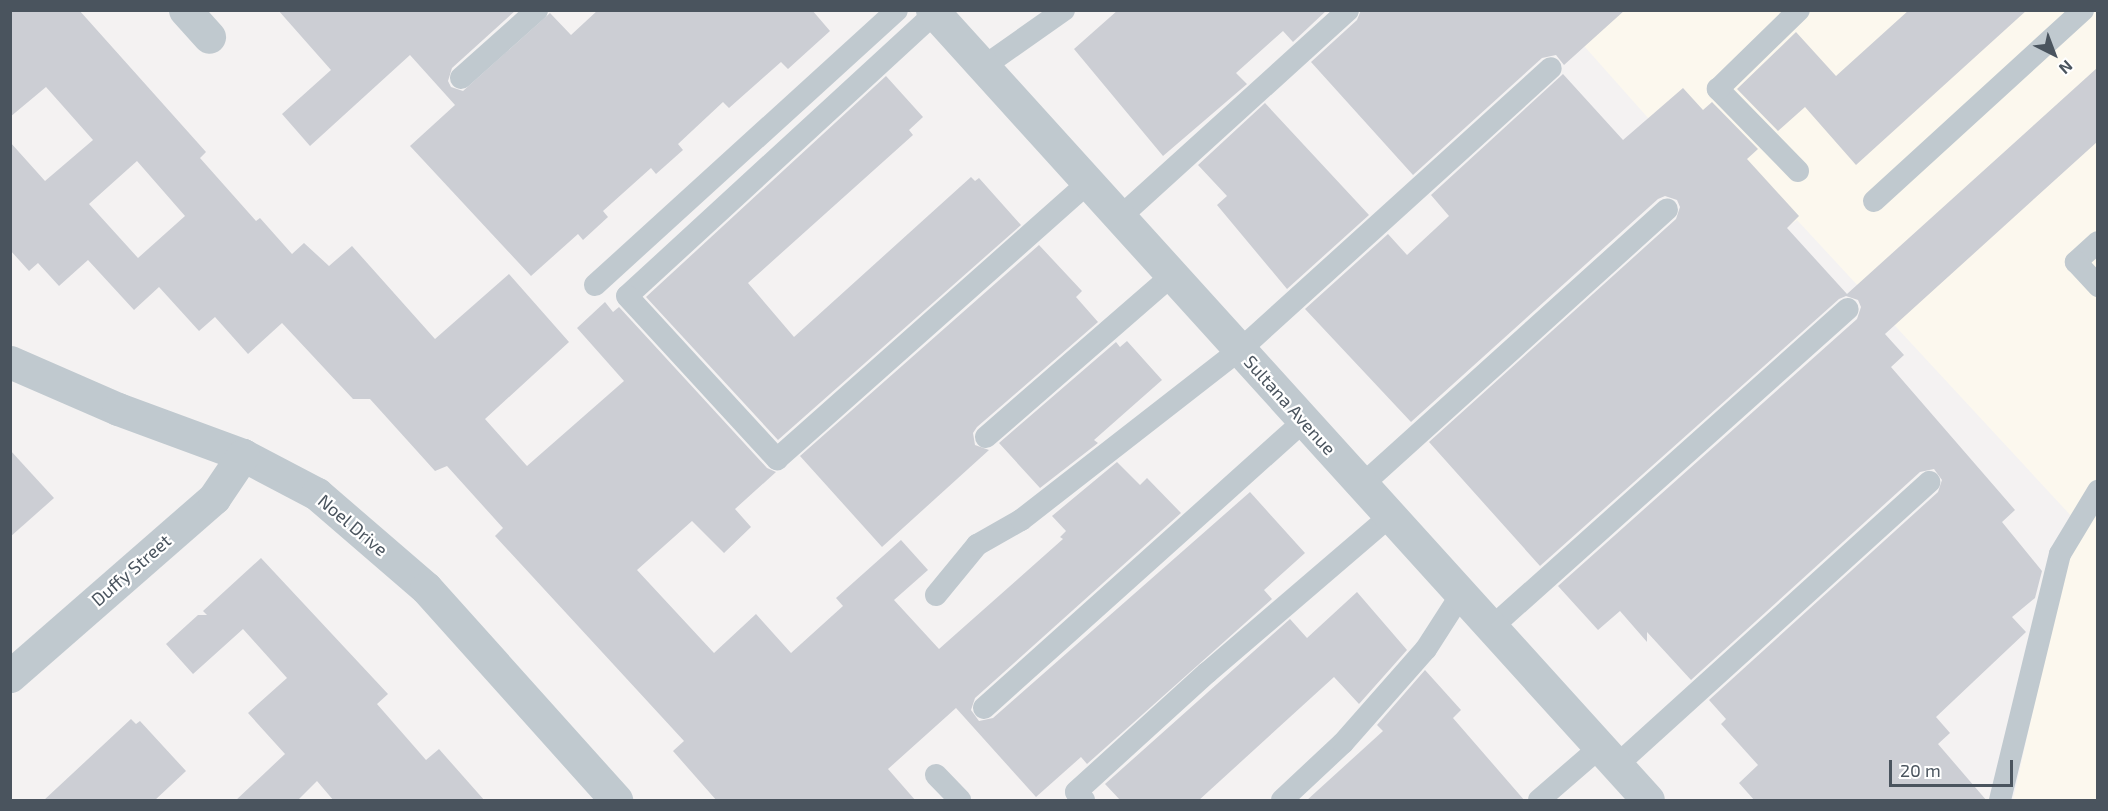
<!DOCTYPE html>
<style>
body{margin:0}
#map{position:relative;width:2108px;height:811px;overflow:hidden;background:#f4f2f2;font-family:"Exo 2",sans-serif}
div>[style]{position:absolute}
[style*='--x']{left:calc(var(--x)*1px);top:calc(var(--y)*1px);width:calc(var(--w)*1px);rotate:calc(var(--a)*1deg)}
.commercial>*{inset:0;background:#fcf8ee}
.building>*{inset:0;background:#ccced4}
.service>*{height:22px;margin:-11px;padding:0 11px;transform-origin:11px;border-radius:11px;background:#c0c9cf}
.minor>*{height:33px;margin:-16.5px;padding:0 16.5px;transform-origin:16.5px;border-radius:16.5px;background:#c0c9cf}
span{translate:-50% -50%;white-space:nowrap;text-align:center;line-height:1.15;-webkit-text-stroke:4.5px #fff;paint-order:stroke}
.street-label{font-size:18px;color:#4a545e}
.frame{position:absolute;inset:0;border:12px solid #4a545e;pointer-events:none}
.north{position:absolute;left:2024px;top:24px;width:60px;height:60px;-webkit-text-stroke:4px #fff;paint-order:stroke;rotate:138deg;font-size:16px;font-weight:700;line-height:24px;text-align:center;color:#4a545e}
.north::after{content:'';display:block;margin:auto;width:21px;height:27px;background:#4a545e;clip-path:polygon(50% 0,100% 100%,50% 72%,0 100%)}
.scale{position:absolute;left:1889px;top:760px;width:124px;height:27px;box-sizing:border-box;border:3px solid #4a545e;border-top:0;padding-left:8px;font-size:18px;line-height:21px;white-space:nowrap;color:#4a545e;-webkit-text-stroke:4px #fff;paint-order:stroke}
</style>
<div id="map">
<div class="commercial">
<div style="clip-path:polygon(1553px 11px,2097px 11px,2098px 475px,2074px 519px,1797px 220px,1761px 245px)"></div>
<div style="clip-path:polygon(2097px 510px,2097px 800px,2013px 800px,2065px 567px)"></div>
</div>
<div class="building">
<div style="clip-path:polygon(evenodd,10px 10px,79px 10px,206px 152px,200px 158px,256px 221px,260px 218px,292px 254px,304px 243px,329px 266px,352px 246px,435px 339px,509px 274px,569px 342px,485px 419px,527px 466px,624px 381px,577px 328px,605px 302px,613px 312px,619px 307px,767px 468px,776px 472px,735px 509px,751px 527px,724px 553px,692px 521px,637px 570px,714px 653px,756px 614px,791px 653px,843px 606px,836px 598px,901px 540px,928px 570px,894px 600px,939px 649px,1063px 539px,1060px 537px,1066px 531px,1052px 516px,1117px 462px,1140px 485px,1147px 478px,1181px 513px,975px 698px,971px 710px,979px 721px,993px 718px,1250px 492px,1305px 553px,1264px 590px,1272px 599px,1087px 764px,1081px 757px,1036px 797px,956px 708px,888px 769px,916px 801px,717px 801px,673px 751px,684px 741px,495px 536px,503px 528px,447px 466px,435px 471px,370px 399px,353px 399px,282px 323px,248px 354px,215px 317px,199px 331px,159px 287px,134px 310px,88px 260px,59px 286px,38px 263px,29px 271px,10px 250px,10px 142px,45px 181px,93px 140px,46px 87px,10px 117px,10px 10px,137px 161px,185px 216px,138px 258px,89px 204px,137px 161px)"></div>
<div style="clip-path:polygon(278px 10px,516px 10px,452px 68px,448px 81px,451px 87px,463px 91px,550px 13px,571px 35px,598px 10px,812px 10px,830px 31px,788px 69px,781px 62px,729px 108px,723px 102px,678px 144px,683px 150px,656px 174px,651px 168px,603px 211px,608px 217px,583px 240px,578px 234px,531px 276px,410px 146px,455px 105px,410px 55px,310px 146px,282px 114px,331px 70px)"></div>
<div style="clip-path:polygon(1118px 10px,1327px 10px,1293px 42px,1283px 31px,1236px 73px,1247px 84px,1163px 156px,1074px 49px)"></div>
<div style="clip-path:polygon(1361px 10px,1625px 10px,1564px 65px,1556px 55px,1542px 58px,1413px 175px,1311px 62px,1357px 20px)"></div>
<div style="clip-path:polygon(1909px 10px,2027px 10px,1856px 165px,1805px 107px,1778px 131px,1737px 89px,1796px 32px,1836px 76px)"></div>
<div style="clip-path:polygon(2097px 68px,2097px 142px,1885px 334px,1904px 355px,1891px 367px,2015px 510px,2002px 522px,2042px 571px,2035px 598px,2012px 617px,2026px 632px,1936px 717px,1950px 733px,1938px 744px,1987px 801px,1755px 801px,1739px 783px,1758px 765px,1721px 724px,1726px 719px,1709px 700px,1938px 492px,1942px 480px,1934px 469px,1920px 472px,1691px 680px,1647px 632px,1647px 642px,1620px 611px,1598px 630px,1558px 586px,1857px 319px,1861px 307px,1858px 300px,1846px 296px,1839px 299px,1540px 566px,1429px 442px,1676px 219px,1680px 207px,1677px 200px,1665px 196px,1658px 199px,1411px 422px,1305px 309px,1388px 234px,1407px 255px,1449px 216px,1431px 195px,1563px 74px,1623px 140px,1683px 88px,1703px 110px,1712px 102px,1758px 149px,1747px 159px,1799px 216px,1787px 228px,1847px 294px)"></div>
<div style="clip-path:polygon(886px 76px,923px 117px,909px 130px,913px 135px,748px 283px,794px 337px,971px 177px,975px 181px,979px 178px,1021px 225px,778px 440px,646px 297px)"></div>
<div style="clip-path:polygon(1265px 103px,1369px 215px,1287px 289px,1217px 205px,1227px 196px,1198px 165px)"></div>
<div style="clip-path:polygon(1039px 245px,1082px 291px,1076px 297px,1098px 322px,977px 427px,973px 433px,975px 445px,989px 450px,882px 547px,800px 456px)"></div>
<div style="clip-path:polygon(1127px 341px,1162px 380px,1094px 440px,1098px 443px,1040px 488px,999px 443px,1116px 342px,1120px 347px)"></div>
<div style="clip-path:polygon(10px 450px,54px 498px,10px 537px)"></div>
<div style="clip-path:polygon(261px 558px,388px 694px,377px 704px,426px 760px,439px 749px,485px 801px,334px 801px,317px 781px,297px 801px,235px 801px,285px 754px,248px 713px,287px 678px,243px 629px,193px 674px,166px 644px,198px 615px,207px 615px,203px 611px)"></div>
<div style="clip-path:polygon(1357px 592px,1407px 650px,1359px 704px,1334px 677px,1198px 801px,1121px 801px,1105px 784px,1290px 619px,1307px 638px)"></div>
<div style="clip-path:polygon(1425px 670px,1461px 710px,1453px 718px,1525px 801px,1306px 801px,1383px 731px,1377px 725px)"></div>
<div style="clip-path:polygon(131px 719px,136px 724px,140px 721px,186px 771px,154px 801px,43px 801px)"></div>
</div>
<div class="service">
<div style="--x:935;--y:13;--w:418;--a:137.4"></div>
<div style="--x:627;--y:296;--w:222;--a:47.4"></div>
<div style="--x:777;--y:459;--w:416;--a:-41.6"></div>
<div style="--x:983;--y:67;--w:99;--a:-35.1"></div>
<div style="--x:461;--y:78;--w:102;--a:-41.8"></div>
<div style="--x:1798;--y:171;--w:115;--a:-134.3"></div>
<div style="--x:1718;--y:89;--w:113;--a:-44.3"></div>
<div style="--x:1874;--y:201;--w:283;--a:-42.4"></div>
<div style="--x:1119;--y:218;--w:309;--a:-42.2"></div>
<div style="--x:2098;--y:242;--w:30;--a:138"></div>
<div style="--x:2076;--y:262;--w:33;--a:47"></div>
<div style="--x:595;--y:285;--w:408;--a:-42.3"></div>
<div style="--x:986;--y:437;--w:245;--a:-41"></div>
<div style="--x:1362;--y:485;--w:411;--a:-42.1"></div>
<div style="--x:936;--y:595;--w:65;--a:-50.6"></div>
<div style="--x:977;--y:545;--w:51;--a:-29.6"></div>
<div style="--x:1021;--y:520;--w:279;--a:-37.9"></div>
<div style="--x:1241;--y:349;--w:418;--a:-42.2"></div>
<div style="--x:1492;--y:627;--w:477;--a:-41.8"></div>
<div style="--x:984;--y:708;--w:430;--a:-41.9"></div>
<div style="--x:1616;--y:766;--w:423;--a:-42.2"></div>
<div style="--x:936;--y:775;--w:35;--a:46"></div>
<div style="--x:1084;--y:800;--w:11;--a:-135"></div>
<div style="--x:1076;--y:792;--w:177;--a:-42.3"></div>
<div style="--x:1207;--y:673;--w:241;--a:-40.6"></div>
<div style="--x:1282;--y:800;--w:83;--a:-43.1"></div>
<div style="--x:1343;--y:743;--w:125;--a:-48.6"></div>
<div style="--x:1426;--y:649;--w:67;--a:-57.3"></div>
<div style="--x:1539;--y:800;--w:79;--a:-40.9"></div>
<div style="--x:2000;--y:800;--w:253;--a:-76.3"></div>
<div style="--x:2060;--y:554;--w:74;--a:-58.9"></div>
</div>
<div class="minor">
<div style="--x:185;--y:10;--w:36;--a:48"></div>
<div style="--x:932;--y:10;--w:1066;--a:47.81"></div>
<div style="--x:10;--y:362;--w:118;--a:23.5"></div>
<div style="--x:118;--y:409;--w:133;--a:20.2"></div>
<div style="--x:243;--y:455;--w:84;--a:27.8"></div>
<div style="--x:317;--y:494;--w:144;--a:40.8"></div>
<div style="--x:426;--y:588;--w:285;--a:48.1"></div>
<div style="--x:10;--y:676;--w:271;--a:-41.1"></div>
<div style="--x:214;--y:498;--w:52;--a:-56"></div>
</div>
<div class="street-label">
<span style="left:1290px;top:405px;rotate:48deg">Sultana Avenue</span>
<span style="left:353px;top:525px;rotate:40deg">Noel Drive</span>
<span style="left:131px;top:570px;rotate:-41deg">Duffy Street</span>
</div>
<div class="frame"></div>
<div class="north">N</div>
<div class="scale">20 m</div>
</div>
